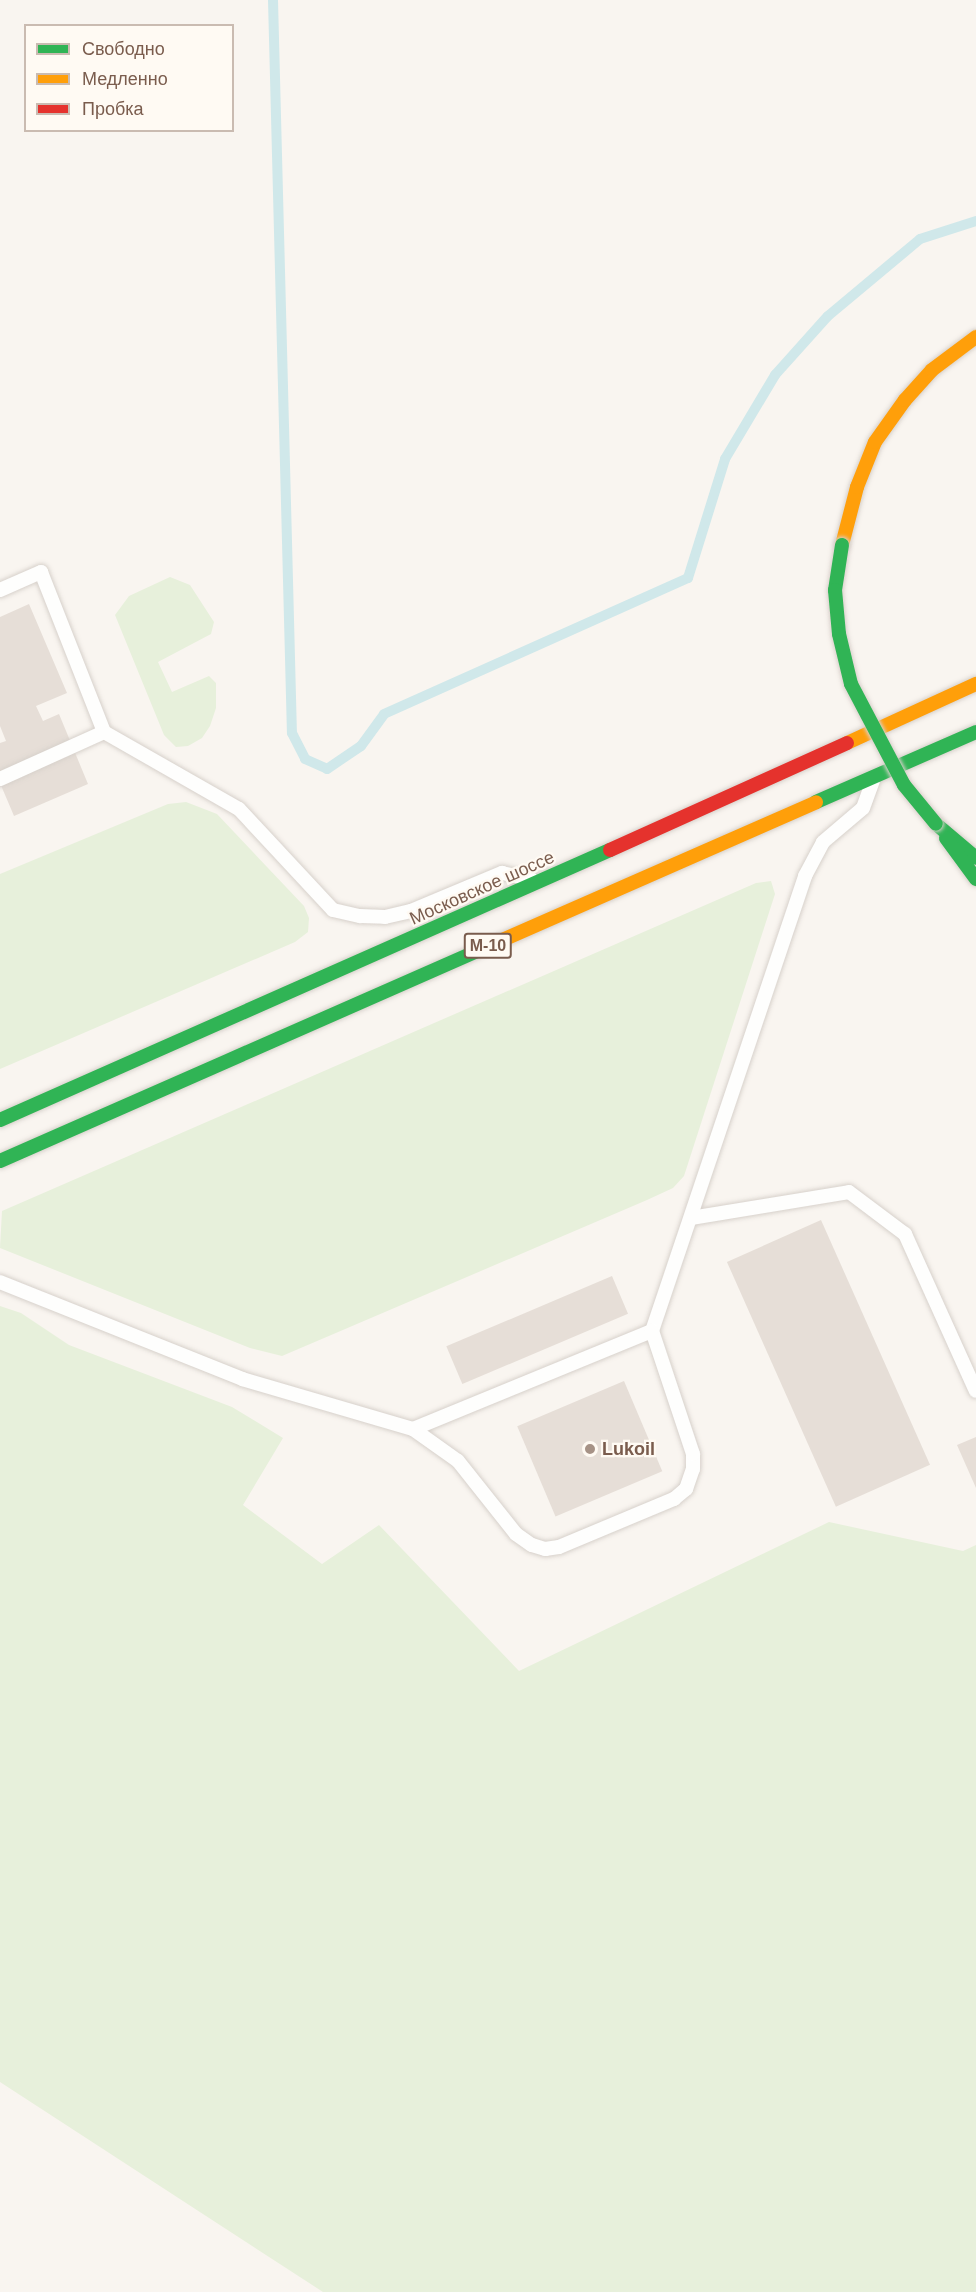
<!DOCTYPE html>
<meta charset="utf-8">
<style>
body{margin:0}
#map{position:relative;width:976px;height:2292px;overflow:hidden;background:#f9f5f0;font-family:Helvetica,sans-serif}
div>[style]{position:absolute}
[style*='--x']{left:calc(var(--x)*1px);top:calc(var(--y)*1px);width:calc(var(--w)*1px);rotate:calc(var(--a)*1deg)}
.green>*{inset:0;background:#e7f0db}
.stream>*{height:10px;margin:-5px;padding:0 5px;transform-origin:5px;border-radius:5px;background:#d0e8ea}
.building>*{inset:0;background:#e6ded7;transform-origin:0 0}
.roads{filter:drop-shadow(0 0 2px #d7d1cb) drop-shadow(0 0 2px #d7d1cb)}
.lane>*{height:14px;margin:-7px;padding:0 7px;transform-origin:7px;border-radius:7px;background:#fefefd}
.fast>*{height:14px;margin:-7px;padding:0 7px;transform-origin:7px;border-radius:7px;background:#30b455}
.slow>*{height:14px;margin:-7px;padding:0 7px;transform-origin:7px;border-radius:7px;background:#ff9f0a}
.jam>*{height:14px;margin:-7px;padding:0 7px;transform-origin:7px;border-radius:7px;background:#e5322d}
.bridges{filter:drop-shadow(0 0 2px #dad1cc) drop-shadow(0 0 2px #dad1cc)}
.fast-bridge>*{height:14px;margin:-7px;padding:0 7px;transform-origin:7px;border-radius:7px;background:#30b455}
.dots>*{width:16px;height:16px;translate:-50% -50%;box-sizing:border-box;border:3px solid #fffaf3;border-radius:50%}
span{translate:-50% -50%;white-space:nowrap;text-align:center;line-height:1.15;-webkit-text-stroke:4.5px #fffaf3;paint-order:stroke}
.shield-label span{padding:2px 4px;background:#fffaf3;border:2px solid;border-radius:4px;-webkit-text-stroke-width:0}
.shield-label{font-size:16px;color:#7a5c4d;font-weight:700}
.street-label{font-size:18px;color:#7a5c4d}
.poi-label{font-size:18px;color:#7a5c4d;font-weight:700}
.left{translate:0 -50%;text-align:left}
.legend{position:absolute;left:24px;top:24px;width:210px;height:108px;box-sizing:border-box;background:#fffaf3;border:2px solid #cabbb1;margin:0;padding:8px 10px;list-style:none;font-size:18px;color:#7a5c4d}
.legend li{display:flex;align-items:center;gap:12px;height:30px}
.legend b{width:30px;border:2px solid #cabbb1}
</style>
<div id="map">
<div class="green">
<div style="clip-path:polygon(170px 577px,190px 585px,214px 622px,211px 634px,158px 662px,172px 692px,209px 676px,216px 683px,216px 708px,210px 726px,202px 738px,188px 746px,176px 747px,164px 735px,115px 615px,129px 596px)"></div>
<div style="clip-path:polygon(186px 802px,217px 814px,304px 906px,309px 918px,308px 932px,295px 942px,0 1069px,0 874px,168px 804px)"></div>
<div style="clip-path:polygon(771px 881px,775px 894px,684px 1176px,673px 1188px,647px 1200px,282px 1356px,250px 1348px,0 1248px,2px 1211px,756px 883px)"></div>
<div style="clip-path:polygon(0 1306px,21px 1313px,69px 1345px,232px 1407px,283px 1438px,243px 1505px,322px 1564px,379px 1525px,519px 1671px,829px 1522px,963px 1551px,976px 1545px,976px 2292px,323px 2292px,0 2082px)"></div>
</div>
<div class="stream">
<div style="--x:273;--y:0;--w:733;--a:88.52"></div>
<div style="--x:292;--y:733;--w:29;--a:63"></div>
<div style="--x:305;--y:759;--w:24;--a:24"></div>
<div style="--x:327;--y:769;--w:41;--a:-34.1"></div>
<div style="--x:361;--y:746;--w:39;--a:-54"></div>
<div style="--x:384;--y:714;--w:333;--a:-24.1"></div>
<div style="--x:688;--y:578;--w:125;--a:-72.7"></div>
<div style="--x:725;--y:459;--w:98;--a:-59.2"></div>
<div style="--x:775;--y:375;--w:79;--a:-48.1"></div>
<div style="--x:828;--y:316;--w:120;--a:-39.9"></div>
<div style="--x:920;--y:239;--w:59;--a:-17.8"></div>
</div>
<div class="building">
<div style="clip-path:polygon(29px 604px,67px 693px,36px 706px,43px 721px,59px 714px,88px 784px,14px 816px,0 783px,0 743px,6px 741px,0 726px,0 617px)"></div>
<div style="left:821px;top:1220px;width:268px;height:103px;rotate:66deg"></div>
<div style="left:612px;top:1276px;width:41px;height:180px;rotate:67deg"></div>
<div style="left:624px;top:1381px;width:98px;height:116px;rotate:67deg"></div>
<div style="clip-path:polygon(976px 1437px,976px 1488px,957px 1445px)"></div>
</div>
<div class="roads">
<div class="lane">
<div style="--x:0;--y:590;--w:45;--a:-23.7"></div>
<div style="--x:41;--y:572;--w:172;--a:68.5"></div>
<div style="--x:104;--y:732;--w:155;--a:29.7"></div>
<div style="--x:239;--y:809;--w:138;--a:47.1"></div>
<div style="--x:333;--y:910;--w:28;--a:13"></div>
<div style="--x:360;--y:916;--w:25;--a:2"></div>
<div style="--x:385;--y:917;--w:27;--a:-13"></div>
<div style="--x:411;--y:911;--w:99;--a:-22.7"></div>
<div style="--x:502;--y:873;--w:30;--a:12"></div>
<div style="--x:0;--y:779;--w:114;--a:-24.3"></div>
<div style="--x:691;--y:1218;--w:160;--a:-9.3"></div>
<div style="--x:849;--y:1192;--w:70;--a:36.9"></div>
<div style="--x:905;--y:1234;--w:172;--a:65.7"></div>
<div style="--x:0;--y:1282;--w:261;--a:21.8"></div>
<div style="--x:242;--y:1379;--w:178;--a:16.3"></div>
<div style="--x:413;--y:1429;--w:258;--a:-22.3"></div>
<div style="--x:652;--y:1331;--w:480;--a:-71.4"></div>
<div style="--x:805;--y:876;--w:38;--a:-62"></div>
<div style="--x:823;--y:842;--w:52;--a:-40.4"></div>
<div style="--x:863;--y:808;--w:29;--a:-70"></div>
<div style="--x:413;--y:1429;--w:55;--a:35.4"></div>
<div style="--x:458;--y:1461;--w:93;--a:51.5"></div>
<div style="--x:516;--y:1534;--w:19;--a:35"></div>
<div style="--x:532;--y:1545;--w:14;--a:17"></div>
<div style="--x:545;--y:1549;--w:14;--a:-8"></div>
<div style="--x:559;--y:1547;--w:125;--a:-22.7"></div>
<div style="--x:674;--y:1499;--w:16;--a:-40"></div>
<div style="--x:686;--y:1489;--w:21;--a:-71"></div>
<div style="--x:693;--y:1469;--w:15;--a:-90"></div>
<div style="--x:693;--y:1454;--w:130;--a:-108.4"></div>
</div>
<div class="fast">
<div style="--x:816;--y:802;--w:175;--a:-23.6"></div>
<div style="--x:936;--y:824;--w:52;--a:40.4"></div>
<div style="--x:946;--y:838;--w:51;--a:53.8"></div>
<div style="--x:0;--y:1120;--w:667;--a:-23.88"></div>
<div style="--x:0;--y:1161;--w:536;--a:-23.75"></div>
</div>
<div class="slow">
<div style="--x:842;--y:545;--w:60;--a:-75.5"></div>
<div style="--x:857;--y:487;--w:48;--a:-68.2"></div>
<div style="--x:875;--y:442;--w:52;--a:-54.5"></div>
<div style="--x:905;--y:400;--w:40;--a:-48"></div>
<div style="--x:932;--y:370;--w:55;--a:-36.9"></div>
<div style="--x:847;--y:743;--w:142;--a:-24.6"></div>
<div style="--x:491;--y:945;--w:355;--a:-23.7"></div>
</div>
<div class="jam">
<div style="--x:610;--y:850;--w:260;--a:-24.3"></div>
</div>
</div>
<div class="bridges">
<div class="fast-bridge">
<div style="--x:842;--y:545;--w:46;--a:98.8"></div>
<div style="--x:835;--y:590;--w:44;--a:84.8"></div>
<div style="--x:839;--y:634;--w:51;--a:76.5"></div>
<div style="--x:851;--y:684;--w:114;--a:62.3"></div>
<div style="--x:904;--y:785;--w:50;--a:50.6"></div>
</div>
</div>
<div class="dots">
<div style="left:590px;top:1449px;background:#a69286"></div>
</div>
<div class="shield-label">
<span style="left:488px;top:946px">М-10</span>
</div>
<div class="street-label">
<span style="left:482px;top:888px;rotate:-24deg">Московское шоссе</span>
</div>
<div class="poi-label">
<span class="left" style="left:602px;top:1449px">Lukoil</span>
</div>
<ul class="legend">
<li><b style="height:8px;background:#30b455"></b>Свободно</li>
<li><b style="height:8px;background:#ff9f0a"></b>Медленно</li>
<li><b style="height:8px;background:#e5322d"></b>Пробка</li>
</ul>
</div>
